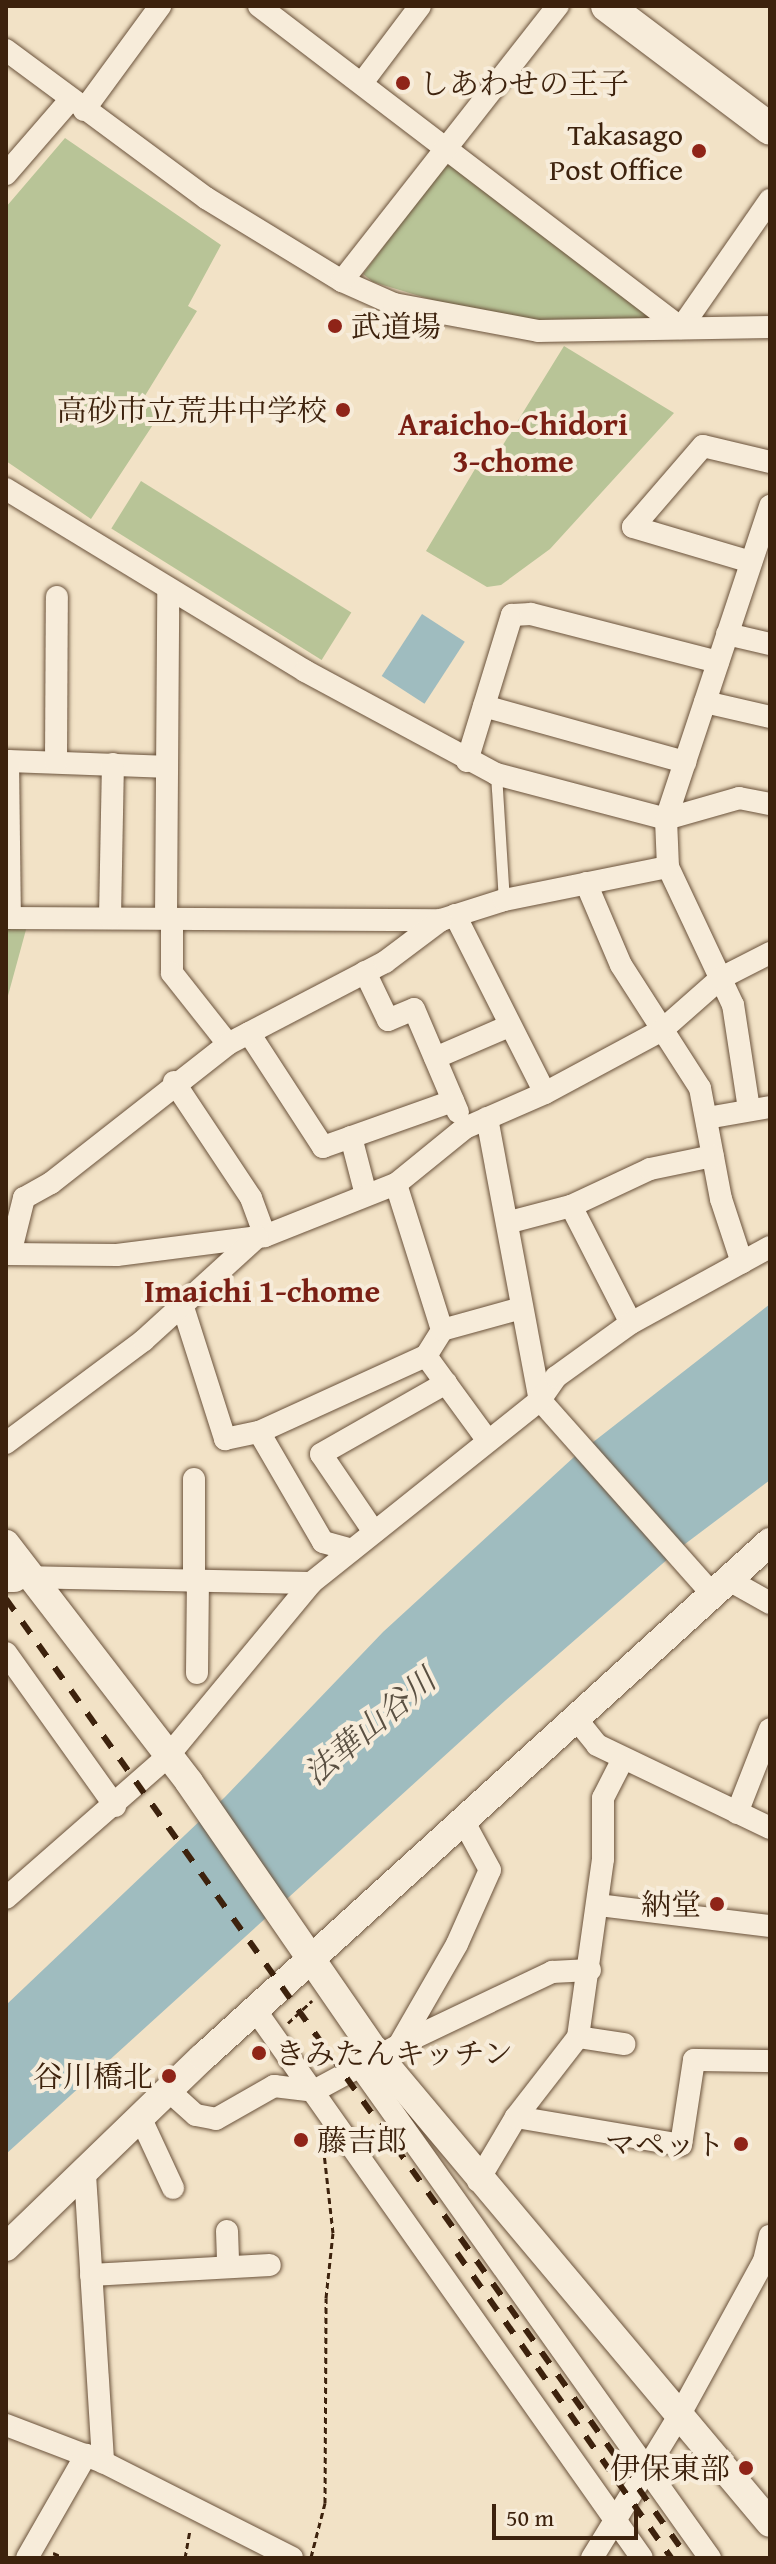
<!DOCTYPE html>
<meta charset="utf-8">
<style>
body{margin:0}
#map{position:relative;width:776px;height:2564px;overflow:hidden;background:#f2e2c6;font-family:"Gentium Book Plus","Noto Serif JP",serif}
div>[style]{position:absolute}
[style*='--x']{left:calc(var(--x)*1px);top:calc(var(--y)*1px);width:calc(var(--w)*1px);rotate:calc(var(--a)*1deg)}
.green>*{inset:0;background:#b8c497;transform-origin:0 0}
.water>*{inset:0;background:#9fbcbf;transform-origin:0 0}
.path>*{height:3px;margin-top:-1.5px;transform-origin:0;background:repeating-linear-gradient(90deg,#3d220d 0 6px,transparent 0 10px)}
.roads{filter:drop-shadow(0 0 2px #6a523b) drop-shadow(0 0 2px #6a523b)}
.service>*{height:11px;margin:-5.5px;padding:0 5.5px;transform-origin:5.5px;border-radius:5.5px;background:#f7ecda}
.minor>*{height:22px;margin:-11px;padding:0 11px;transform-origin:11px;border-radius:11px;background:#f7ecda}
.tertiary>*{height:28px;margin:-14px;padding:0 14px;transform-origin:14px;border-radius:14px;background:#f7ecda}
.secondary>*{height:32px;margin:-16px;padding:0 16px;transform-origin:16px;border-radius:16px;background:#f7ecda}
.rail>*{height:6px;margin-top:-3px;transform-origin:0;background:repeating-linear-gradient(90deg,#3d220d 0 14px,transparent 0 28px)}
.dots>*{width:22px;height:22px;translate:-50% -50%;box-sizing:border-box;border:4px solid #f7ecda;border-radius:50%}
span{translate:-50% -50%;white-space:nowrap;text-align:center;line-height:1.15;-webkit-text-stroke:8px #f7ecda;paint-order:stroke}
.poi-label{font-size:30px;color:#3d220d}
.left{translate:0 -50%;text-align:left}
.right{translate:-100% -50%;text-align:right}
.neighbourhood-label{font-size:32px;color:#7a1f14;font-weight:700}
.water-label{font-size:32px;color:#5a5042;font-style:italic}
.frame{position:absolute;inset:0;border:8px solid #3d220d;pointer-events:none}
.scale{position:absolute;left:492px;top:2504px;width:146px;height:36px;box-sizing:border-box;border:4px solid #3d220d;border-top:0;padding-left:10px;font-size:24px;line-height:28px;white-space:nowrap;color:#3d220d;-webkit-text-stroke:6px #f7ecda;paint-order:stroke}
</style>
<div id="map">
<div class="green">
<div style="clip-path:polygon(65px 138px,221px 245px,188px 306px,197px 311px,143px 399px,162px 411px,91px 519px,6px 461px,6px 207px)"></div>
<div style="clip-path:polygon(452px 165px,654px 313px,651px 321px,544px 323px,456px 307px,373px 282px,363px 274px,444px 166px)"></div>
<div style="clip-path:polygon(564px 346px,674px 413px,550px 549px,501px 585px,487px 587px,426px 551px,475px 469px,485px 474px)"></div>
<div style="left:141px;top:481px;width:248px;height:56px;rotate:32deg"></div>
<div style="clip-path:polygon(6px 926px,27px 926px,6px 1003px)"></div>
</div>
<div class="water">
<div style="left:422px;top:614px;width:51px;height:74px;rotate:33deg"></div>
<div style="clip-path:polygon(770px 1304px,770px 1480px,685px 1544px,506px 1700px,6px 2154px,6px 2005px,225px 1797px,383px 1632px,574px 1457px)"></div>
</div>
<div class="path">
<div style="--x:288;--y:2023;--w:33;--a:-43"></div>
<div style="--x:53;--y:2553;--w:13;--a:23"></div>
<div style="--x:311;--y:2557;--w:56;--a:-75.5"></div>
<div style="--x:325;--y:2503;--w:205;--a:-89.7"></div>
<div style="--x:326;--y:2298;--w:65;--a:-83.9"></div>
<div style="--x:333;--y:2233;--w:90;--a:-96.4"></div>
<div style="--x:185;--y:2558;--w:28;--a:-80"></div>
</div>
<div class="roads">
<div class="service">
<div style="--x:496;--y:774;--w:126;--a:86.4"></div>
</div>
<div class="minor">
<div style="--x:259;--y:6;--w:531;--a:37.34"></div>
<div style="--x:681;--y:328;--w:156;--a:-55.2"></div>
<div style="--x:6;--y:50;--w:249;--a:36.5"></div>
<div style="--x:206;--y:198;--w:159;--a:31.4"></div>
<div style="--x:342;--y:281;--w:57;--a:23.9"></div>
<div style="--x:394;--y:304;--w:147;--a:10.6"></div>
<div style="--x:538;--y:331;--w:232;--a:-1"></div>
<div style="--x:362;--y:83;--w:96;--a:-53"></div>
<div style="--x:84;--y:110;--w:129;--a:-53.8"></div>
<div style="--x:6;--y:174;--w:98;--a:-49.1"></div>
<div style="--x:342;--y:281;--w:350;--a:-51.9"></div>
<div style="--x:6;--y:489;--w:350;--a:31.3"></div>
<div style="--x:305;--y:671;--w:217;--a:28.3"></div>
<div style="--x:496;--y:774;--w:176;--a:14.8"></div>
<div style="--x:666;--y:819;--w:76;--a:-16"></div>
<div style="--x:739;--y:798;--w:32;--a:11"></div>
<div style="--x:751;--y:562;--w:123;--a:-163.5"></div>
<div style="--x:633;--y:527;--w:107;--a:-49.2"></div>
<div style="--x:703;--y:446;--w:69;--a:13.4"></div>
<div style="--x:727;--y:634;--w:44;--a:13.1"></div>
<div style="--x:705;--y:702;--w:67;--a:13"></div>
<div style="--x:484;--y:706;--w:209;--a:15.6"></div>
<div style="--x:6;--y:761;--w:160;--a:2.1"></div>
<div style="--x:8;--y:761;--w:157;--a:89.3"></div>
<div style="--x:467;--y:761;--w:153;--a:-72.9"></div>
<div style="--x:512;--y:615;--w:19;--a:-3"></div>
<div style="--x:531;--y:614;--w:193;--a:14.4"></div>
<div style="--x:56;--y:762;--w:165;--a:-89.7"></div>
<div style="--x:586;--y:883;--w:89;--a:66.9"></div>
<div style="--x:621;--y:965;--w:146;--a:57.3"></div>
<div style="--x:700;--y:1088;--w:113;--a:79.3"></div>
<div style="--x:721;--y:1199;--w:67;--a:71.8"></div>
<div style="--x:455;--y:915;--w:199;--a:63.2"></div>
<div style="--x:6;--y:918;--w:435;--a:0.3"></div>
<div style="--x:441;--y:920;--w:66;--a:-17.6"></div>
<div style="--x:504;--y:900;--w:167;--a:-11.4"></div>
<div style="--x:110;--y:918;--w:154;--a:-88.9"></div>
<div style="--x:166;--y:918;--w:327;--a:-89.6"></div>
<div style="--x:172;--y:918;--w:55;--a:90"></div>
<div style="--x:172;--y:973;--w:90;--a:51.7"></div>
<div style="--x:365;--y:972;--w:53;--a:64.4"></div>
<div style="--x:388;--y:1020;--w:28;--a:-23"></div>
<div style="--x:414;--y:1009;--w:112;--a:66.9"></div>
<div style="--x:249;--y:1033;--w:136;--a:57"></div>
<div style="--x:323;--y:1147;--w:138;--a:-19.5"></div>
<div style="--x:435;--y:1058;--w:81;--a:-23.4"></div>
<div style="--x:174;--y:1082;--w:139;--a:56.4"></div>
<div style="--x:251;--y:1198;--w:40;--a:69.8"></div>
<div style="--x:749;--y:1109;--w:105;--a:-98.7"></div>
<div style="--x:733;--y:1005;--w:153;--a:-115.2"></div>
<div style="--x:668;--y:867;--w:48;--a:-92.4"></div>
<div style="--x:666;--y:819;--w:330;--a:-71.6"></div>
<div style="--x:487;--y:1118;--w:287;--a:79.4"></div>
<div style="--x:540;--y:1400;--w:261;--a:48.4"></div>
<div style="--x:707;--y:1118;--w:64;--a:-9.9"></div>
<div style="--x:351;--y:1137;--w:60;--a:75.5"></div>
<div style="--x:571;--y:1206;--w:131;--a:62.9"></div>
<div style="--x:510;--y:1222;--w:63;--a:-14.7"></div>
<div style="--x:571;--y:1206;--w:87;--a:-25.1"></div>
<div style="--x:650;--y:1169;--w:64;--a:-11.7"></div>
<div style="--x:6;--y:1254;--w:111;--a:0.5"></div>
<div style="--x:117;--y:1255;--w:149;--a:-7.3"></div>
<div style="--x:265;--y:1236;--w:141;--a:-21.7"></div>
<div style="--x:396;--y:1184;--w:89;--a:-39.1"></div>
<div style="--x:465;--y:1128;--w:87;--a:-23.6"></div>
<div style="--x:545;--y:1093;--w:133;--a:-28.3"></div>
<div style="--x:662;--y:1030;--w:79;--a:-41.4"></div>
<div style="--x:721;--y:978;--w:55;--a:-27"></div>
<div style="--x:10;--y:1254;--w:58;--a:-76"></div>
<div style="--x:24;--y:1198;--w:31;--a:-29"></div>
<div style="--x:51;--y:1183;--w:225;--a:-38.1"></div>
<div style="--x:228;--y:1044;--w:177;--a:-27.6"></div>
<div style="--x:385;--y:962;--w:70;--a:-36.9"></div>
<div style="--x:182;--y:1304;--w:142;--a:72.3"></div>
<div style="--x:225;--y:1439;--w:35;--a:-12"></div>
<div style="--x:259;--y:1432;--w:183;--a:-24.5"></div>
<div style="--x:426;--y:1356;--w:31;--a:-58"></div>
<div style="--x:442;--y:1330;--w:153;--a:-107.5"></div>
<div style="--x:442;--y:1330;--w:83;--a:-15.4"></div>
<div style="--x:426;--y:1356;--w:105;--a:53.9"></div>
<div style="--x:259;--y:1432;--w:127;--a:59.8"></div>
<div style="--x:323;--y:1542;--w:30;--a:15"></div>
<div style="--x:6;--y:1443;--w:172;--a:-36.7"></div>
<div style="--x:144;--y:1340;--w:153;--a:-42.3"></div>
<div style="--x:374;--y:1532;--w:94;--a:-124.2"></div>
<div style="--x:321;--y:1454;--w:144;--a:-29.6"></div>
<div style="--x:20;--y:1577;--w:291;--a:1.2"></div>
<div style="--x:729;--y:1580;--w:47;--a:29.3"></div>
<div style="--x:194;--y:1583;--w:104;--a:-90"></div>
<div style="--x:6;--y:1653;--w:188;--a:54.5"></div>
<div style="--x:197;--y:1673;--w:90;--a:-89.4"></div>
<div style="--x:577;--y:1720;--w:32;--a:51"></div>
<div style="--x:597;--y:1745;--w:192;--a:25.6"></div>
<div style="--x:737;--y:1813;--w:90;--a:-68.6"></div>
<div style="--x:6;--y:1898;--w:215;--a:-41.2"></div>
<div style="--x:168;--y:1756;--w:224;--a:-50.4"></div>
<div style="--x:311;--y:1583;--w:293;--a:-38.6"></div>
<div style="--x:540;--y:1400;--w:28;--a:-55"></div>
<div style="--x:556;--y:1377;--w:92;--a:-35.8"></div>
<div style="--x:631;--y:1323;--w:158;--a:-28.7"></div>
<div style="--x:598;--y:1905;--w:173;--a:7"></div>
<div style="--x:256;--y:2011;--w:669;--a:54.79"></div>
<div style="--x:578;--y:2037;--w:47;--a:8.7"></div>
<div style="--x:399;--y:2045;--w:170;--a:-25.5"></div>
<div style="--x:552;--y:1972;--w:38;--a:-3"></div>
<div style="--x:359;--y:2065;--w:605;--a:54.55"></div>
<div style="--x:169;--y:2091;--w:36;--a:42"></div>
<div style="--x:196;--y:2115;--w:20;--a:11"></div>
<div style="--x:216;--y:2119;--w:67;--a:-29.6"></div>
<div style="--x:274;--y:2086;--w:40;--a:7.1"></div>
<div style="--x:314;--y:2091;--w:97;--a:-28.4"></div>
<div style="--x:399;--y:2045;--w:116;--a:-60.1"></div>
<div style="--x:457;--y:1944;--w:81;--a:-66"></div>
<div style="--x:490;--y:1870;--w:52;--a:-118.5"></div>
<div style="--x:516;--y:2117;--w:167;--a:9.6"></div>
<div style="--x:681;--y:2145;--w:86;--a:-81.3"></div>
<div style="--x:694;--y:2060;--w:76;--a:0.8"></div>
<div style="--x:141;--y:2119;--w:76;--a:65.1"></div>
<div style="--x:85;--y:2174;--w:289;--a:86.4"></div>
<div style="--x:478;--y:2181;--w:74;--a:-59.3"></div>
<div style="--x:516;--y:2117;--w:101;--a:-52.2"></div>
<div style="--x:578;--y:2037;--w:180;--a:-82"></div>
<div style="--x:603;--y:1859;--w:61;--a:-90"></div>
<div style="--x:603;--y:1798;--w:44;--a:-62.9"></div>
<div style="--x:227;--y:2231;--w:36;--a:88"></div>
<div style="--x:91;--y:2275;--w:179;--a:-3.2"></div>
<div style="--x:6;--y:2425;--w:104;--a:20.9"></div>
<div style="--x:103;--y:2462;--w:212;--a:26.9"></div>
<div style="--x:27;--y:2558;--w:119;--a:-60.2"></div>
<div style="--x:592;--y:2558;--w:167;--a:-58.5"></div>
<div style="--x:679;--y:2416;--w:177;--a:-61.3"></div>
<div style="--x:764;--y:2261;--w:26;--a:-77"></div>
</div>
<div class="tertiary">
<div style="--x:6;--y:1544;--w:300;--a:52.4"></div>
<div style="--x:189;--y:1782;--w:334;--a:55.4"></div>
<div style="--x:379;--y:2057;--w:608;--a:50"></div>
<div style="--x:6;--y:2247;--w:274;--a:-44"></div>
<div style="--x:203;--y:2057;--w:766;--a:-42.25"></div>
</div>
<div class="secondary">
<div style="--x:607;--y:6;--w:204;--a:37"></div>
<div style="--x:6;--y:1576;--w:8;--a:0"></div>
</div>
</div>
<div class="rail">
<div style="--x:6;--y:1599;--w:1177;--a:54.58"></div>
<div style="--x:457;--y:2253;--w:373;--a:54.9"></div>
</div>
<div class="dots">
<div style="left:403px;top:83px;background:#8f2418"></div>
<div style="left:699px;top:151px;background:#8f2418"></div>
<div style="left:335px;top:326px;background:#8f2418"></div>
<div style="left:343px;top:410px;background:#8f2418"></div>
<div style="left:717px;top:1904px;background:#8f2418"></div>
<div style="left:259px;top:2053px;background:#8f2418"></div>
<div style="left:169px;top:2076px;background:#8f2418"></div>
<div style="left:301px;top:2140px;background:#8f2418"></div>
<div style="left:741px;top:2144px;background:#8f2418"></div>
<div style="left:746px;top:2468px;background:#8f2418"></div>
</div>
<div class="poi-label">
<span class="left" style="left:419px;top:83px">しあわせの王子</span>
<span class="right" style="left:683px;top:151px">Takasago<br>Post Office</span>
<span class="left" style="left:351px;top:326px">武道場</span>
<span class="right" style="left:327px;top:410px">高砂市立荒井中学校</span>
<span class="right" style="left:701px;top:1904px">納堂</span>
<span class="left" style="left:275px;top:2053px">きみたんキッチン</span>
<span class="right" style="left:153px;top:2076px">谷川橋北</span>
<span class="left" style="left:317px;top:2140px">藤吉郎</span>
<span class="right" style="left:725px;top:2144px">マペット</span>
<span class="right" style="left:730px;top:2468px">伊保東部</span>
</div>
<div class="neighbourhood-label">
<span style="left:513px;top:443px">Araicho-Chidori<br>3-chome</span>
<span style="left:262px;top:1291px">Imaichi 1-chome</span>
</div>
<div class="water-label">
<span style="left:370px;top:1727px;rotate:-40deg">法華山谷川</span>
</div>
<div class="frame"></div>
<div class="scale">50 m</div>
</div>
